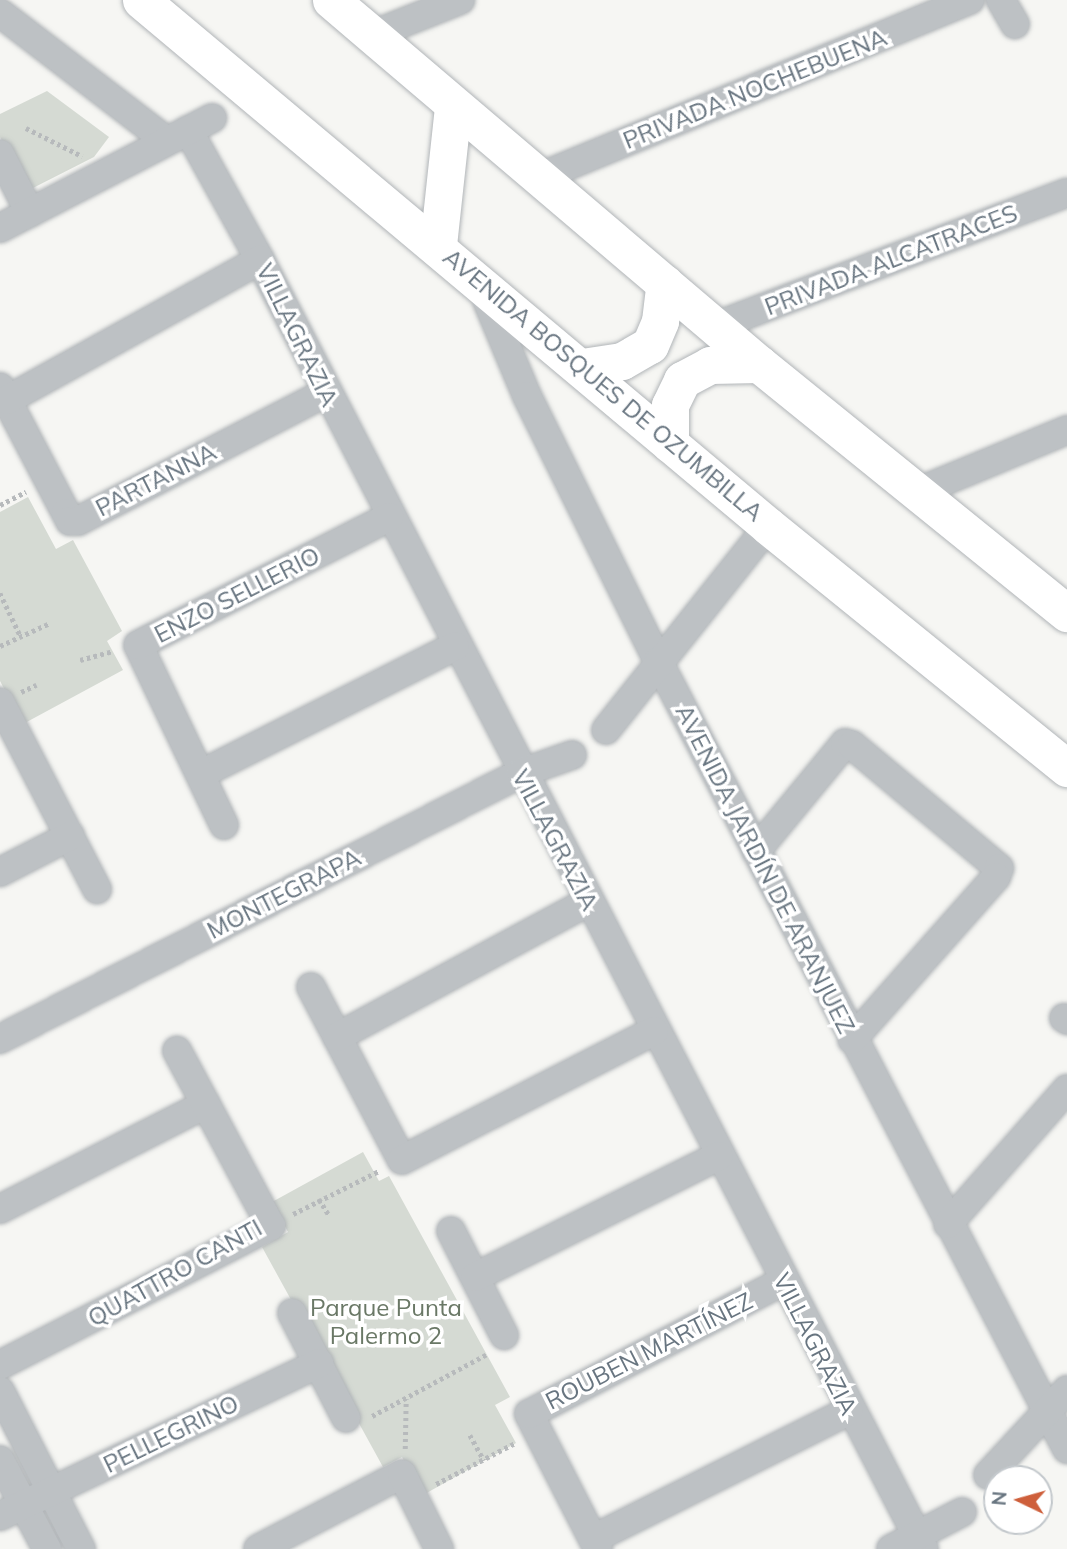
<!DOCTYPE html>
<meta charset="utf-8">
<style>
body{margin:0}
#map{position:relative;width:1067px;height:1549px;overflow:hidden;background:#f6f6f3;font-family:Mulish,sans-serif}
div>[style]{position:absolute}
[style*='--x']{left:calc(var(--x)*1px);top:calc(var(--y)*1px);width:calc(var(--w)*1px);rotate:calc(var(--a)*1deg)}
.green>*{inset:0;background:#d5dad3}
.path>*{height:4.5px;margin-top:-2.25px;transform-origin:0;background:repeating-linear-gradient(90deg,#b7babc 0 3.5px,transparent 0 7px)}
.roads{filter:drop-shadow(0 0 2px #b1b5b8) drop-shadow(0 0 2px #b1b5b8)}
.minor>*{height:28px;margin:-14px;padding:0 14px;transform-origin:14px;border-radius:14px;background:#bdc1c4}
.major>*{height:37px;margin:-18.5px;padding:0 18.5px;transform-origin:18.5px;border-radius:18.5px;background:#fff}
span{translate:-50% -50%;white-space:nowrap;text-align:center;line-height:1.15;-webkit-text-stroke:7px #fff;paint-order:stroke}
.street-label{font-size:24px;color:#687580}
.park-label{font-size:24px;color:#6a7866}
.north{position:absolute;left:983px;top:1465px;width:70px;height:70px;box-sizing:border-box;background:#fff;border:2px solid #c3c8cc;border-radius:50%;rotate:275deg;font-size:19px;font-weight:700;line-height:28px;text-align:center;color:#687580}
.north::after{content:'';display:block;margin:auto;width:24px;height:32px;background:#ce5f3b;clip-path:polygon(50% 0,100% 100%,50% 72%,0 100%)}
</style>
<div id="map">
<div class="green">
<div style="clip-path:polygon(47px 91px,109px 137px,94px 157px,27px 191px,0 137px,0 114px)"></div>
<div style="clip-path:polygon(28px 497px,56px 549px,73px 540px,122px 631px,107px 641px,123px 670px,23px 724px,0 681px,0 512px)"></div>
<div style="clip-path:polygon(363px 1152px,379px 1181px,389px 1176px,510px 1397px,495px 1405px,516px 1443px,423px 1495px,402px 1457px,383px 1467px,262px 1247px,288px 1232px,272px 1202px)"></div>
</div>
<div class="path">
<div style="--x:26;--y:128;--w:63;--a:26.6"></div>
<div style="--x:0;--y:505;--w:29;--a:-27"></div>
<div style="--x:0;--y:593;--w:49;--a:64.5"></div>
<div style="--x:0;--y:646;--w:55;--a:-24.7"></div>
<div style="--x:80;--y:660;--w:34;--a:-15"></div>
<div style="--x:21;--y:692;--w:17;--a:-25"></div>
<div style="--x:319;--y:1199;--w:19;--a:58"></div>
<div style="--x:293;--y:1214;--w:96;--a:-26.6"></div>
<div style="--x:372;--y:1416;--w:131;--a:-28.3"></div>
<div style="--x:470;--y:1435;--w:29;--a:61"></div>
<div style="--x:405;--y:1449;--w:50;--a:-88.9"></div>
<div style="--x:436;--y:1484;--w:89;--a:-27.4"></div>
</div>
<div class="roads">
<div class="minor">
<div style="--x:1001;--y:0;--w:28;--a:60"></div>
<div style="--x:0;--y:13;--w:210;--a:37.5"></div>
<div style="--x:372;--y:35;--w:95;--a:-21.7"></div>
<div style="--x:188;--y:130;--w:149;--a:61"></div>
<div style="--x:260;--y:260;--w:1450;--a:62.75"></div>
<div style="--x:0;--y:154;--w:66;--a:63"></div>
<div style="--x:540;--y:177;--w:465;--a:-22.4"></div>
<div style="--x:0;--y:228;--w:239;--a:-27.4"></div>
<div style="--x:481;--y:286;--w:119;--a:67.3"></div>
<div style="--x:527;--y:396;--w:296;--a:63.7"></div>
<div style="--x:658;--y:661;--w:888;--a:62.57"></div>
<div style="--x:716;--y:326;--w:375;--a:-20.8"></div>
<div style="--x:0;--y:387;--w:142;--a:62.4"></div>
<div style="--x:66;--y:513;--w:9;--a:63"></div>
<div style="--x:70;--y:521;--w:8;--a:0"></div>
<div style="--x:78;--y:521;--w:278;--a:-27.4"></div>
<div style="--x:7;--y:400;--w:289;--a:-29"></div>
<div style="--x:920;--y:491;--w:159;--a:-22.5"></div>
<div style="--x:0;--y:702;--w:211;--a:62.6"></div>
<div style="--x:606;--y:730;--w:260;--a:-51.5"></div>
<div style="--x:203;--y:773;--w:282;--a:-26.7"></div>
<div style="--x:224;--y:825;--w:199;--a:-115.5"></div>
<div style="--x:138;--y:645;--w:282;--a:-27"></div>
<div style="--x:756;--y:851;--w:140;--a:-50.5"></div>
<div style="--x:845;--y:743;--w:7;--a:16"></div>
<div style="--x:852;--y:745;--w:192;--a:39.9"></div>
<div style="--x:999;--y:868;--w:9;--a:108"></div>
<div style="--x:996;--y:877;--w:217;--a:131.5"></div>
<div style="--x:0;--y:872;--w:79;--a:-27.2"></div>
<div style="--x:311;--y:987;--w:195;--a:62.3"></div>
<div style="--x:402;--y:1160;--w:283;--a:-27.1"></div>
<div style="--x:1064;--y:1018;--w:4;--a:34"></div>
<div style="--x:337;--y:1037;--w:285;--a:-28.3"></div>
<div style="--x:0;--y:1039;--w:585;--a:-27.05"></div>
<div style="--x:521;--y:773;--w:54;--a:-19.4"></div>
<div style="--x:0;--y:1209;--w:231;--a:-27"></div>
<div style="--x:948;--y:1224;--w:180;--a:-48.6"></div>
<div style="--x:451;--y:1231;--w:117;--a:63"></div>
<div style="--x:475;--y:1277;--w:272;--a:-26.4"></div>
<div style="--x:292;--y:1313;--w:118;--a:62.8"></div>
<div style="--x:0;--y:1365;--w:305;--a:-27.2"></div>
<div style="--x:271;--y:1226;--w:199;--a:-118.2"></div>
<div style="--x:0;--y:1391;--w:178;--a:62.9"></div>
<div style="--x:0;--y:1460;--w:101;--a:62.2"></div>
<div style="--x:988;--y:1475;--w:116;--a:-47.1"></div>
<div style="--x:0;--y:1516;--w:354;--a:-25.6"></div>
<div style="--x:593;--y:1539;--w:286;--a:-26.6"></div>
<div style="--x:258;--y:1549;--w:162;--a:-27.5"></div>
<div style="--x:402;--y:1474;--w:84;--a:63.7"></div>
<div style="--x:598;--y:1549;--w:152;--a:-117.1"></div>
<div style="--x:529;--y:1414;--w:287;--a:-27.6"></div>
<div style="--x:891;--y:1549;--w:80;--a:-27.5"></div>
</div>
<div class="major">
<div style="--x:141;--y:0;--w:818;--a:39.99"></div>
<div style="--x:768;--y:526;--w:385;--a:39"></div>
<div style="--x:331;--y:0;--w:562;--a:40.38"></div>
<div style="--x:759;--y:364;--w:396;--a:39"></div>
<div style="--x:438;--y:245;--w:138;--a:-83.8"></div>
<div style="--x:582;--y:367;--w:40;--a:-8.5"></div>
<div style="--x:622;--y:361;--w:32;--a:-30"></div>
<div style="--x:650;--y:345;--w:26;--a:-67"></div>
<div style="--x:660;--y:321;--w:38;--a:-83"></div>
<div style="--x:670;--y:444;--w:39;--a:-90"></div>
<div style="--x:670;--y:405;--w:28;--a:-64"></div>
<div style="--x:682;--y:380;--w:32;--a:-28"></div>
<div style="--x:710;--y:365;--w:49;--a:-1.2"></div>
</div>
</div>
<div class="street-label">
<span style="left:755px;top:89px;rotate:-22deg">PRIVADA NOCHEBUENA</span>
<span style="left:891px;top:260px;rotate:-21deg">PRIVADA ALCATRACES</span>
<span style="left:297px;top:335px;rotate:64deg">VILLAGRAZIA</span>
<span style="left:603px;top:385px;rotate:40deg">AVENIDA BOSQUES DE OZUMBILLA</span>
<span style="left:156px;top:480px;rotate:-27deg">PARTANNA</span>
<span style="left:237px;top:595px;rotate:-27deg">ENZO SELLERIO</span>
<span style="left:555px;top:840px;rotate:62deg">VILLAGRAZIA</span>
<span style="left:765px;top:869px;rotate:63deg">AVENIDA JARDÍN DE ARANJUEZ</span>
<span style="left:284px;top:894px;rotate:-27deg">MONTEGRAPA</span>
<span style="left:175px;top:1273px;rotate:-29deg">QUATTRO CANTI</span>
<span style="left:815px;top:1344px;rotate:63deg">VILLAGRAZIA</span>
<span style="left:649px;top:1351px;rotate:-27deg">ROUBEN MARTÍNEZ</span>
<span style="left:171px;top:1434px;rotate:-26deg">PELLEGRINO</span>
</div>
<div class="park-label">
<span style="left:386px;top:1322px">Parque Punta<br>Palermo 2</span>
</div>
<div class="north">N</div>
</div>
